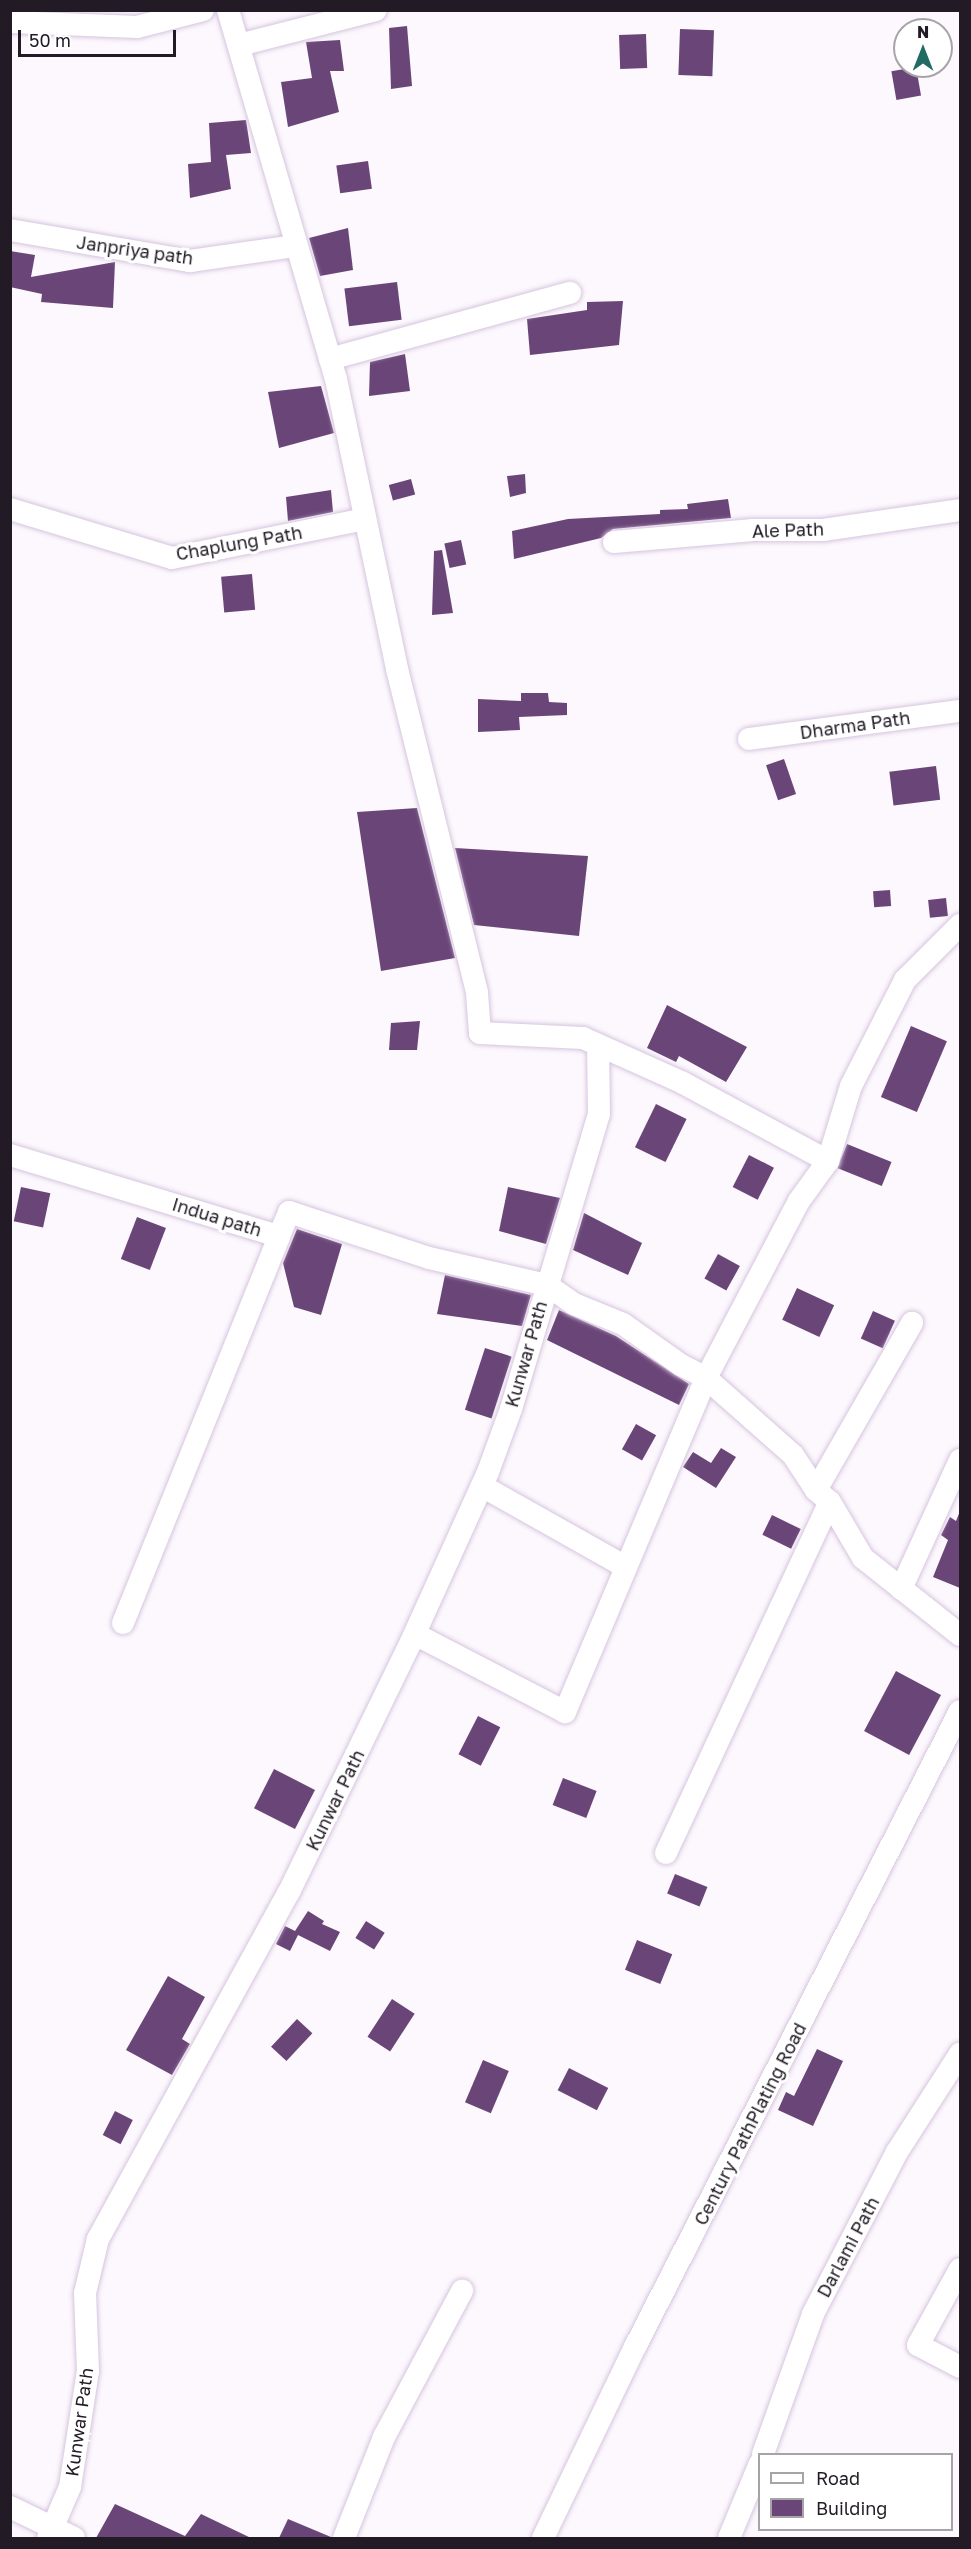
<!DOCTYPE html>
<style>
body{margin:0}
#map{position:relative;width:971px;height:2549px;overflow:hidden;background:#fcf8fd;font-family:"Golos Text",sans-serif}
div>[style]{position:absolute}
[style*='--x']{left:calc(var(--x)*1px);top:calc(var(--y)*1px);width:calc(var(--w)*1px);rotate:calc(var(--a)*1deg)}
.building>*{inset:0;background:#6a4678;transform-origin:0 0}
.roads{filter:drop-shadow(0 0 2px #d7c4df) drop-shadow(0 0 2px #d7c4df)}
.minor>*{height:22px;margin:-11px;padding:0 11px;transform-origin:11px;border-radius:11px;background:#fff}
span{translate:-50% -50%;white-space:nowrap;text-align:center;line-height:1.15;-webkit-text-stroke:6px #fff;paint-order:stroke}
.street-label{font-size:18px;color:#221b25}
.frame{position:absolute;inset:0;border:12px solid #221b25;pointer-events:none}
.legend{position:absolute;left:758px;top:2453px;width:195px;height:78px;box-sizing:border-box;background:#fff;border:2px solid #a7a4a8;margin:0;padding:8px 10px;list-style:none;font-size:18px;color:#221b25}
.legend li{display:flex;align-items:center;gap:12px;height:30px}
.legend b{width:30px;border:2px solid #a7a4a8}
.north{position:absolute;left:893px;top:18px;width:60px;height:60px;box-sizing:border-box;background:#fff;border:2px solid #a7a4a8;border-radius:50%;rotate:0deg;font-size:16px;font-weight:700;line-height:24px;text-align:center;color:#221b25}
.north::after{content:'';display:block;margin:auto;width:21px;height:27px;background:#216b64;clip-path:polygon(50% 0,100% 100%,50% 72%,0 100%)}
.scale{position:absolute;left:18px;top:30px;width:158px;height:27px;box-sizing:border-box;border:3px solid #221b25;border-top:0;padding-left:8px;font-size:18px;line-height:21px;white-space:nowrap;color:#221b25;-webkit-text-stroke:4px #fff;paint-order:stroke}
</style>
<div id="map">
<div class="building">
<div style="clip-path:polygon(407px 26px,412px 86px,391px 89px,389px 28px)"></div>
<div style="left:680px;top:29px;width:34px;height:46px;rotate:2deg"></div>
<div style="left:646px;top:34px;width:34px;height:27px;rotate:88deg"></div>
<div style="clip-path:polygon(340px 40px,344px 71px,330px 71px,339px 112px,288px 127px,281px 82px,312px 78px,306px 42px)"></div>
<div style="left:916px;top:67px;width:29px;height:25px;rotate:80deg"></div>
<div style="clip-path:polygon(246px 120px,251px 153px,226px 155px,231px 189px,190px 198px,188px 164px,211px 162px,209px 123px)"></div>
<div style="left:368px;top:161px;width:28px;height:32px;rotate:82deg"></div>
<div style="clip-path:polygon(348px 228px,353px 270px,320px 276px,309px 238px)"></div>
<div style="clip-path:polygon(10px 251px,35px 255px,31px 277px,115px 262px,113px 308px,41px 302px,42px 294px,10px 287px)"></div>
<div style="left:397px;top:282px;width:38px;height:53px;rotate:83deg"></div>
<div style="clip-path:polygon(623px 301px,619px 345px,530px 355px,527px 319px,587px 310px,587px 302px)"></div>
<div style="clip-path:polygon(405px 354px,410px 391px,369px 396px,370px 362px)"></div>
<div style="clip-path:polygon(321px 386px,334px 433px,279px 448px,268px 392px)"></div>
<div style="clip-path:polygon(525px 474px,526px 493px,510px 497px,507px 476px)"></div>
<div style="left:411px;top:479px;width:16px;height:23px;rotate:75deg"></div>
<div style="clip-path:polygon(331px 490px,333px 512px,288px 521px,286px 497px)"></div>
<div style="clip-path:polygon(728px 499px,731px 518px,613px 529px,601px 538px,514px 559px,512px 531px,568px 519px,660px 514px,660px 510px,688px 509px,687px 504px)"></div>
<div style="left:461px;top:540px;width:25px;height:17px;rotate:78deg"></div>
<div style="clip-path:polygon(442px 550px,453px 613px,432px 615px,434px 551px)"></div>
<div style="left:252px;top:574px;width:36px;height:31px;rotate:85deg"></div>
<div style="clip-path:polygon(521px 693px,548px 693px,549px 702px,567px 703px,567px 715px,519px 717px,520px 730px,478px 732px,478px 699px,521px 701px)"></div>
<div style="left:784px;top:759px;width:37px;height:19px;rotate:71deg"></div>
<div style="left:936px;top:766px;width:34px;height:47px;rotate:83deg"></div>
<div style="clip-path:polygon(417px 808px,455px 958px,381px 971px,357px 812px)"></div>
<div style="clip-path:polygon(455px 848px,588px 856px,579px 936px,474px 925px)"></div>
<div style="left:890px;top:890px;width:16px;height:17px;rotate:86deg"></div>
<div style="left:946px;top:898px;width:18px;height:18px;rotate:84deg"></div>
<div style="clip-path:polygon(667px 1005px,747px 1047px,726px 1082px,679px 1056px,676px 1062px,647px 1048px)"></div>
<div style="clip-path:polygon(420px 1021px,417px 1050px,389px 1050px,391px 1023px)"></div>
<div style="left:911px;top:1026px;width:39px;height:77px;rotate:23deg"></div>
<div style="left:656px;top:1104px;width:34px;height:48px;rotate:26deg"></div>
<div style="left:847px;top:1144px;width:48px;height:26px;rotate:22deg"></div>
<div style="left:749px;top:1155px;width:28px;height:36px;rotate:27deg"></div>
<div style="left:21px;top:1187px;width:30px;height:35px;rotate:12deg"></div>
<div style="clip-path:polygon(508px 1187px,560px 1198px,546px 1244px,499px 1231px)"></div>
<div style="clip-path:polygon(584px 1213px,642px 1243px,628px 1275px,573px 1250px)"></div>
<div style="left:137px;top:1217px;width:31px;height:45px;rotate:21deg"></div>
<div style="clip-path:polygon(297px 1229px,342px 1244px,321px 1315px,294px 1307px,283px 1263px)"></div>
<div style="left:718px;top:1254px;width:25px;height:28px;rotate:29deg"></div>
<div style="clip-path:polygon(445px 1275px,531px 1295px,522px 1326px,437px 1314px)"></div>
<div style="left:797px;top:1288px;width:41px;height:35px;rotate:25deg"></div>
<div style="clip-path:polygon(559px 1310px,616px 1336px,689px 1384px,679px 1405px,547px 1340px)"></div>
<div style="left:873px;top:1311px;width:24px;height:30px;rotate:24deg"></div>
<div style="left:485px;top:1348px;width:28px;height:65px;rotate:18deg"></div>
<div style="left:636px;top:1424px;width:23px;height:29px;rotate:29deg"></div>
<div style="clip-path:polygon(721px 1448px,736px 1457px,716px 1488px,683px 1467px,693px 1452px,711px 1463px)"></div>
<div style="clip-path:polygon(960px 1511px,960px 1588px,933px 1577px,948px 1540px,941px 1535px,950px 1517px,956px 1521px)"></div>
<div style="left:772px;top:1515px;width:32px;height:22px;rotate:26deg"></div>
<div style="left:896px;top:1671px;width:51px;height:68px;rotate:28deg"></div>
<div style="left:478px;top:1716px;width:25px;height:43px;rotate:27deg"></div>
<div style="left:274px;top:1769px;width:46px;height:44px;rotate:27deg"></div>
<div style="left:563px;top:1778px;width:36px;height:29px;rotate:21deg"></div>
<div style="left:675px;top:1874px;width:35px;height:21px;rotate:22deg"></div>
<div style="clip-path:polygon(308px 1911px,324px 1921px,322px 1924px,340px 1932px,330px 1951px,298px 1935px,290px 1951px,276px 1944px,285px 1926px,295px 1931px)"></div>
<div style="left:366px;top:1921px;width:22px;height:20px;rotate:32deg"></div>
<div style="left:637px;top:1940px;width:38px;height:32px;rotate:22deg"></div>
<div style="clip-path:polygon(168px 1976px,205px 1997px,182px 2039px,190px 2044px,172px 2075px,126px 2050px)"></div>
<div style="left:392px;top:1999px;width:27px;height:45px;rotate:33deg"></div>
<div style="left:297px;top:2019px;width:21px;height:38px;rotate:43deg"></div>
<div style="clip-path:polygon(817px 2049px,843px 2061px,813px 2126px,778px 2110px,786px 2092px,794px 2096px)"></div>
<div style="left:483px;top:2060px;width:28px;height:46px;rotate:23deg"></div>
<div style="left:569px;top:2068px;width:44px;height:25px;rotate:27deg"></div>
<div style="left:115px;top:2111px;width:20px;height:27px;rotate:27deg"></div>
<div style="clip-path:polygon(115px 2504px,185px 2536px,201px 2514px,251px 2538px,96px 2538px)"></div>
<div style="clip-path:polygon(288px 2519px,331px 2537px,331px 2538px,279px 2538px)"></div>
</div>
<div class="roads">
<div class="minor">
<div style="--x:228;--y:10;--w:384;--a:73.7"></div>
<div style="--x:336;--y:379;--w:296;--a:78.1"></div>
<div style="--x:397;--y:669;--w:334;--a:76.1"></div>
<div style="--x:477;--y:993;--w:40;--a:85.7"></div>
<div style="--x:480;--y:1033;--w:103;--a:2.8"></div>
<div style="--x:583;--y:1038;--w:110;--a:24.2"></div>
<div style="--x:683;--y:1083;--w:165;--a:28.3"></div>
<div style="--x:10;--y:22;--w:127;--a:2.3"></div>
<div style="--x:137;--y:27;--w:68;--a:-14.4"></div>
<div style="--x:239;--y:45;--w:141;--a:-14.3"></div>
<div style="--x:10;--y:230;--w:183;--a:9.8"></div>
<div style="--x:190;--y:261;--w:105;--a:-8.2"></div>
<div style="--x:330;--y:359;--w:249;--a:-15.4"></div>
<div style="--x:10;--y:509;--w:169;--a:16.8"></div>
<div style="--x:172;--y:558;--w:197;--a:-11.4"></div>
<div style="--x:614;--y:542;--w:140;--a:-4.9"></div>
<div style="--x:753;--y:530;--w:70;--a:0"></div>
<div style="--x:823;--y:530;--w:138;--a:-8.3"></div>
<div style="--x:749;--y:739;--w:213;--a:-7.6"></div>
<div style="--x:10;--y:1155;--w:281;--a:16.8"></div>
<div style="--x:279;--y:1236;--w:26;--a:-67"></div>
<div style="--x:289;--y:1212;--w:147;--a:18.2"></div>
<div style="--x:429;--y:1258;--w:121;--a:12.9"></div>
<div style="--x:547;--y:1285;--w:33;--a:35"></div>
<div style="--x:574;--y:1304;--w:53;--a:22.2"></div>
<div style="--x:623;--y:1324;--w:71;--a:35.3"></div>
<div style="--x:681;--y:1365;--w:28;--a:27"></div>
<div style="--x:706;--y:1378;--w:116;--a:41.5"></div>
<div style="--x:793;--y:1455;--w:42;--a:56.7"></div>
<div style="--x:816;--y:1490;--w:18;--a:41"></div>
<div style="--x:830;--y:1502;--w:65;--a:59.5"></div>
<div style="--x:863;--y:1558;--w:124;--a:38.4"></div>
<div style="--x:482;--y:1486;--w:165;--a:29.4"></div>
<div style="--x:816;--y:1490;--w:193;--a:-60.1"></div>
<div style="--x:901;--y:1589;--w:142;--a:-65.4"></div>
<div style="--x:123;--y:1623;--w:417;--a:-68"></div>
<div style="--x:415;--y:1634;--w:169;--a:27.5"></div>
<div style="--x:565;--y:1712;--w:363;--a:-67.1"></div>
<div style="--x:706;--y:1378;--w:200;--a:-62.3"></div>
<div style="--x:799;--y:1201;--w:49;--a:-54.1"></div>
<div style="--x:828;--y:1161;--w:78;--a:-73"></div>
<div style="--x:851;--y:1086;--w:119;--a:-63"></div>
<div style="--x:905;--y:980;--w:78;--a:-45"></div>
<div style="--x:666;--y:1853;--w:387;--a:-65"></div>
<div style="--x:960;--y:2269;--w:87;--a:118.9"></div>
<div style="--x:918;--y:2345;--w:47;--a:27.6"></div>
<div style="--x:763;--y:2454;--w:149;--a:-70.3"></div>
<div style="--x:813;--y:2314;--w:182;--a:-62.6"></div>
<div style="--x:897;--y:2152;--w:117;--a:-57.3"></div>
<div style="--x:10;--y:2507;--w:71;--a:25.8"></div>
<div style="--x:48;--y:2538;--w:56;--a:-66.7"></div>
<div style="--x:70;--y:2487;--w:117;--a:-81.2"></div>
<div style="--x:88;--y:2371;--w:78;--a:-92.2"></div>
<div style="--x:85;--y:2293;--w:56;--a:-76.5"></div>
<div style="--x:98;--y:2239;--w:396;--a:-61.2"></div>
<div style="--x:289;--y:1892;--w:276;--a:-64"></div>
<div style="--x:410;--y:1644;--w:189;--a:-65.6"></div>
<div style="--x:488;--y:1472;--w:67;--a:-69.9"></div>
<div style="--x:511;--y:1409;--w:308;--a:-73.4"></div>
<div style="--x:599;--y:1114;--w:69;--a:-90.8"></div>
<div style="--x:344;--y:2538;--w:109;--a:-68.4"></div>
<div style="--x:384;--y:2437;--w:166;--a:-61.9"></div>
<div style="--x:543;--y:2538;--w:212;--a:-64.3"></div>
<div style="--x:635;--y:2347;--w:714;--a:-62.93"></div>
<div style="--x:729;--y:2538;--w:81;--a:-67.5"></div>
</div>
</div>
<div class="street-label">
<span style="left:135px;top:250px;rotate:8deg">Janpriya path</span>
<span style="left:788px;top:530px;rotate:-2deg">Ale Path</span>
<span style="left:239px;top:543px;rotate:-10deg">Chaplung Path</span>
<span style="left:855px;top:725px;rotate:-8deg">Dharma Path</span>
<span style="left:217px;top:1217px;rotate:17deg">Indua path</span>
<span style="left:526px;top:1354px;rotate:-74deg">Kunwar Path</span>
<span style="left:335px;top:1800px;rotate:-64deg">Kunwar Path</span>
<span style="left:750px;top:2124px;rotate:-63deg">Century PathPlating Road</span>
<span style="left:848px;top:2247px;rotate:-62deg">Darlami Path</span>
<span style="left:79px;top:2422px;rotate:-82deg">Kunwar Path</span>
</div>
<div class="frame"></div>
<ul class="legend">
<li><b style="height:8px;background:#fff"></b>Road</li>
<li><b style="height:16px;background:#6a4678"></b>Building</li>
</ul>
<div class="north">N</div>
<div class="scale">50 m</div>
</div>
